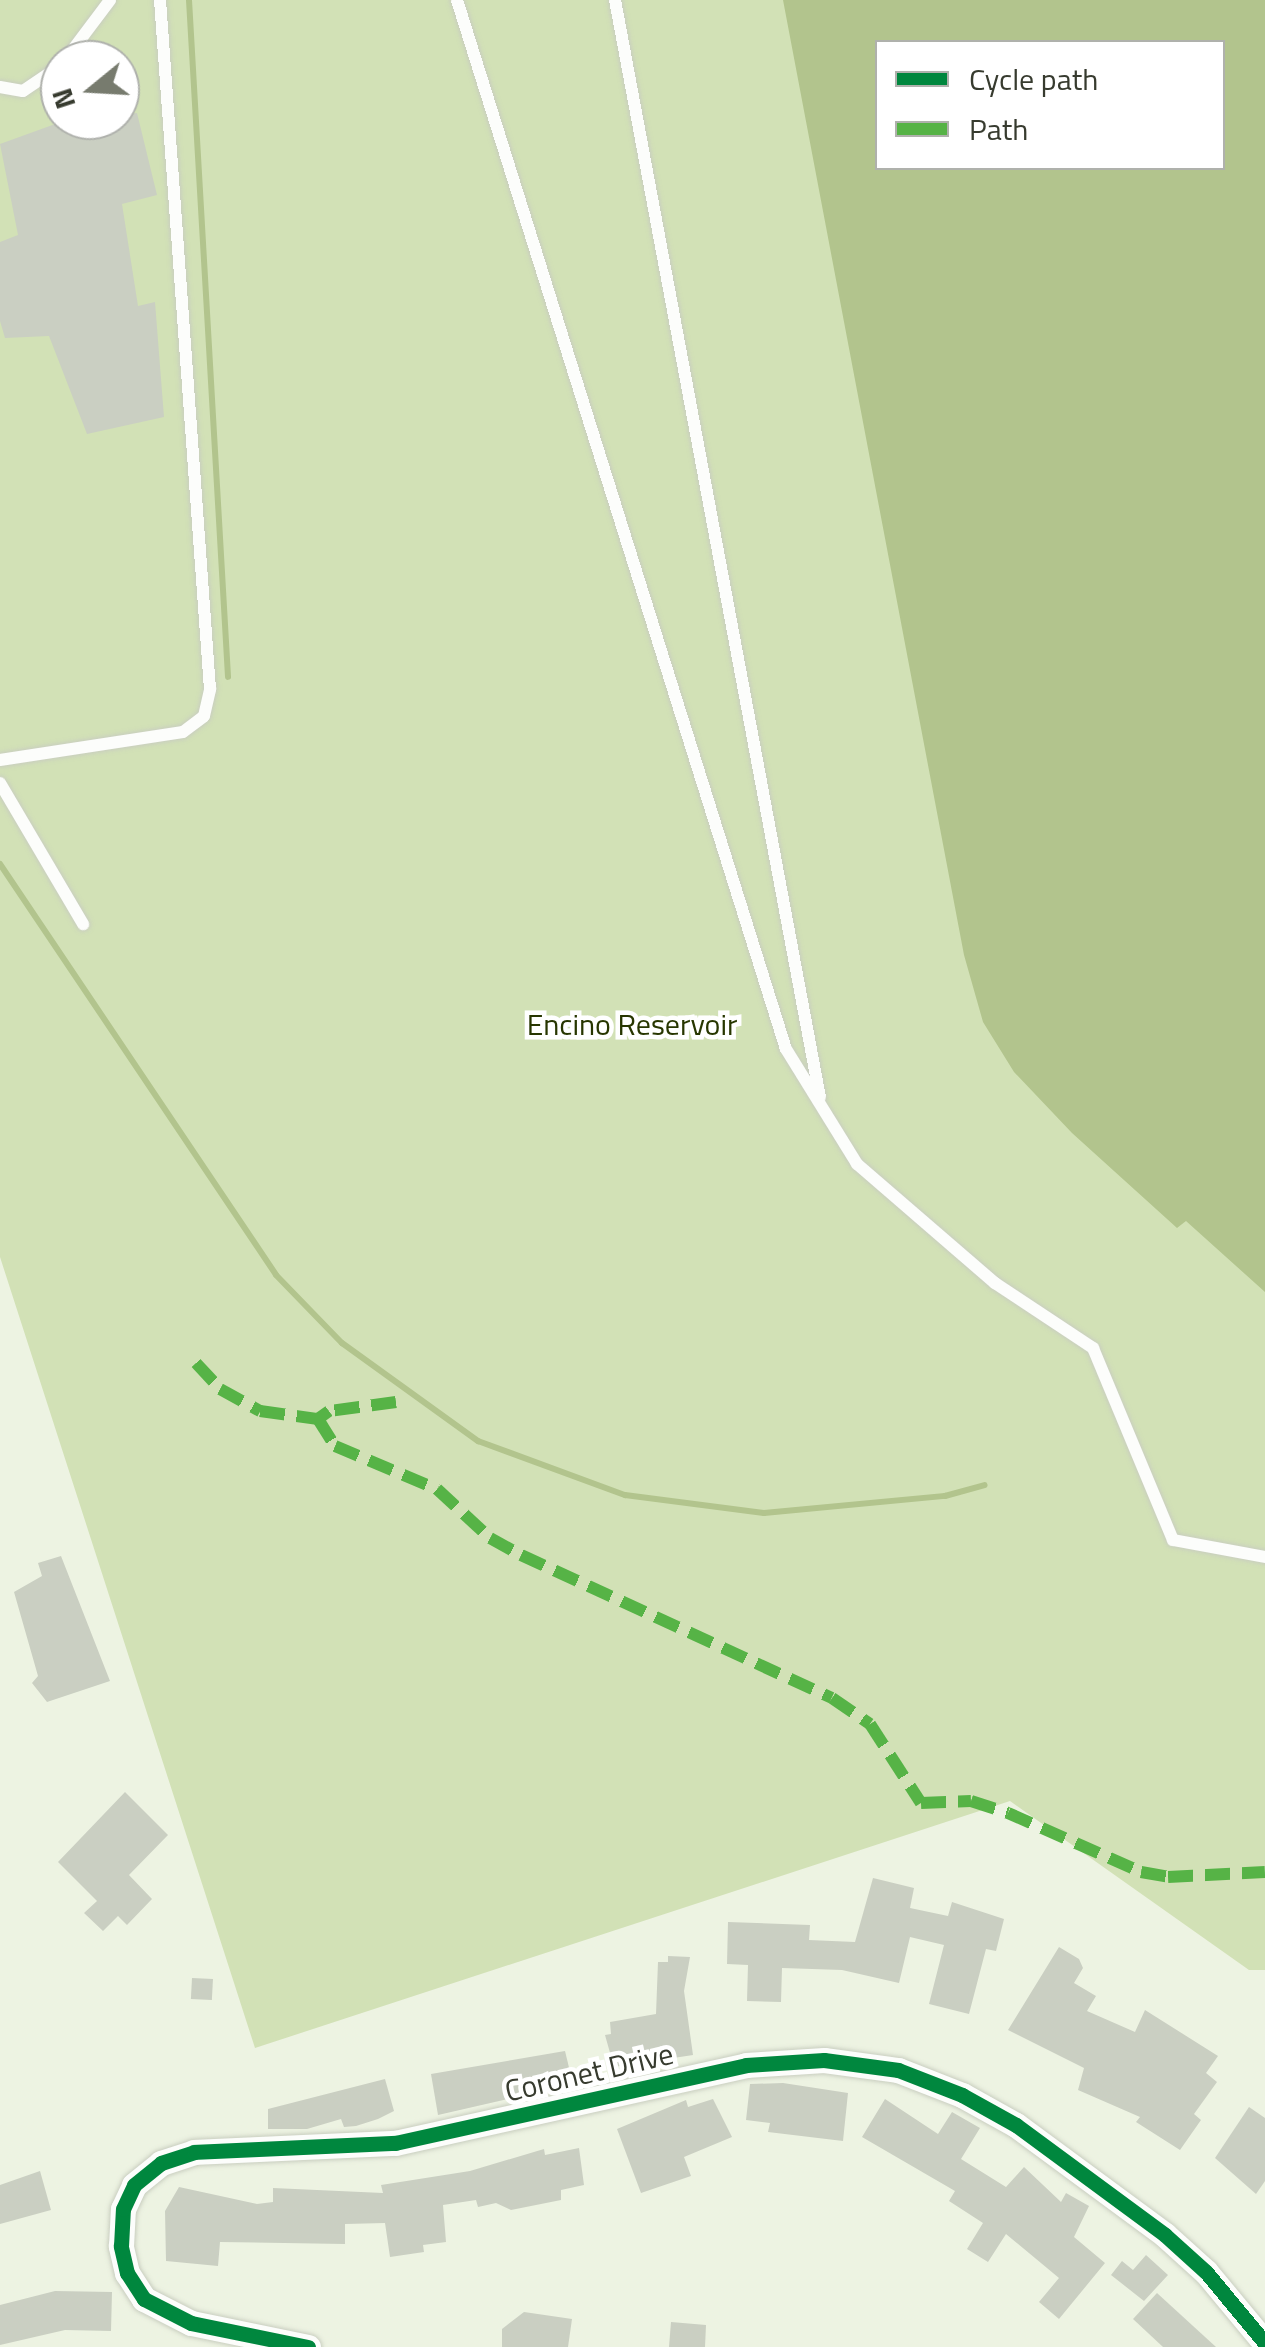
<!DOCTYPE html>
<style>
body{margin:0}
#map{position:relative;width:1265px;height:2347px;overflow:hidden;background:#edf3e2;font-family:"Titillium Web",sans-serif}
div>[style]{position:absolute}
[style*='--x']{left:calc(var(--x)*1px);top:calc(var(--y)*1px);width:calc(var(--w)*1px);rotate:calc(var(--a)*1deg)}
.green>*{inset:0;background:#d2e1b6}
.water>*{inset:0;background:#b2c48d}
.stream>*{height:6px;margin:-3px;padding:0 3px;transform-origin:3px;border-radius:3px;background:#b2c48d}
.building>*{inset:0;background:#cacfc2;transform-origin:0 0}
.roads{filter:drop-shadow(0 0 2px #c9cec0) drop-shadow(0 0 2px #c9cec0)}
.lane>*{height:12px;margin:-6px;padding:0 6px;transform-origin:6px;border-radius:6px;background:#fcfdfb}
.street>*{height:25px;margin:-12.5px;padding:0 12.5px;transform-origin:12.5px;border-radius:12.5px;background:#fcfdfb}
.quiet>*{height:12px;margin-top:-6px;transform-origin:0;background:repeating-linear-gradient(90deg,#56b346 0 25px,transparent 0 37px)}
.cycleway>*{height:15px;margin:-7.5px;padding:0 7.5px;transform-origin:7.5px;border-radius:7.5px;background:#00873e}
span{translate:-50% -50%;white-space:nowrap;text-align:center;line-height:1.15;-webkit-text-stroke:9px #fff;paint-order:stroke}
.park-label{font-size:30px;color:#273600}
.street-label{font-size:30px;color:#373b2f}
.legend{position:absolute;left:875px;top:40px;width:350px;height:130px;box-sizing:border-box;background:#fff;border:2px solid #afb1ac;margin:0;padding:12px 18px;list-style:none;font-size:30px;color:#373b2f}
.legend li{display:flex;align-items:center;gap:20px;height:50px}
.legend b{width:50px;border:2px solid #afb1ac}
.north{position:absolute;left:40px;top:40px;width:100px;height:100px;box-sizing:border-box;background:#fff;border:2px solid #afb1ac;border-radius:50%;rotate:252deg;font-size:28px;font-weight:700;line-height:40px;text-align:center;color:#373b2f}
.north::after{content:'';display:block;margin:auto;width:35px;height:45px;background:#777b6e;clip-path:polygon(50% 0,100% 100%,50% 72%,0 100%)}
</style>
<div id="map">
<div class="green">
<div style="clip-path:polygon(evenodd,0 0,1265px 0,1265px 1970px,1249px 1970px,1010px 1801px,255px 2048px,0 1257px,0 0,878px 42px,1222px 42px,1222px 168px,878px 168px,878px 42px,0 0,60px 60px,120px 60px,120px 120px,60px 120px,60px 60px)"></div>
</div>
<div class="water">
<div style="clip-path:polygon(evenodd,783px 0,1265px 0,1265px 1292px,1186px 1221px,1177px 1228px,1072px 1133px,1014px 1072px,983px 1022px,964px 955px,783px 0,878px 42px,1222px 42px,1222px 168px,878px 168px,878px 42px)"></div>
</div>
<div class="stream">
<div style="--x:189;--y:0;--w:678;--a:86.7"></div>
<div style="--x:0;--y:864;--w:495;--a:56.1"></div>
<div style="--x:276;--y:1275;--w:95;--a:45.9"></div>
<div style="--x:342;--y:1343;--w:168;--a:35.8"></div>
<div style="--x:478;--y:1441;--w:157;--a:20.2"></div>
<div style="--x:625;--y:1495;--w:140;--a:7.4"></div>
<div style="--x:764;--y:1513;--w:182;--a:-5.4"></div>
<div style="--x:945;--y:1496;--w:41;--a:-15.4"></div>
</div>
<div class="building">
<div style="clip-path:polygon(137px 113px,157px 195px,122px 204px,138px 306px,155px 302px,164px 417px,87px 434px,49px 336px,5px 338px,0 321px,0 242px,18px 235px,0 144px,58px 123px)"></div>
<div style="clip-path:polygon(61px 1556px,110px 1681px,47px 1702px,32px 1683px,38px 1676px,14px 1592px,42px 1576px,38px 1563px)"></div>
<div style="clip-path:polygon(125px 1792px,168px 1835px,129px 1875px,152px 1899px,127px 1925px,118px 1916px,103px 1931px,84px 1913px,97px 1901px,58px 1862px)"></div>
<div style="clip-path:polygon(873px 1878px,914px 1888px,910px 1908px,948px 1916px,952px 1902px,1004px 1919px,996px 1951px,986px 1949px,969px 2014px,929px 2004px,944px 1945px,910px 1937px,899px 1983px,842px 1970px,782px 1968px,781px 2002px,747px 2001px,748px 1965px,727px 1964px,728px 1922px,810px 1925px,809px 1940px,855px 1942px)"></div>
<div style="clip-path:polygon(1059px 1947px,1079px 1959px,1083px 1968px,1074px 1983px,1096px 1996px,1087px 2011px,1135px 2032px,1145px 2010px,1218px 2056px,1206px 2073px,1217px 2082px,1194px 2114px,1201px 2120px,1180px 2150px,1136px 2122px,1140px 2117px,1078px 2090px,1084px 2068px,1008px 2030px)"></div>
<div style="clip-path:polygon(668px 1956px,690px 1957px,684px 1991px,693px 2055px,614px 2067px,605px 2035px,611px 2034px,610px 2022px,656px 2014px,658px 1962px,668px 1962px)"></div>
<div style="left:192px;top:1978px;width:21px;height:21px;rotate:3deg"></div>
<div style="clip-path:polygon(565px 2051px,573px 2084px,438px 2115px,431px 2074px)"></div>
<div style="clip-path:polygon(385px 2079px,394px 2111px,378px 2119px,356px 2126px,344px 2127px,341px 2119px,307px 2129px,268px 2129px,268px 2109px)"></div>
<div style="clip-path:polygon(783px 2083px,848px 2093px,843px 2141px,768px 2132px,770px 2123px,746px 2120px,750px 2084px)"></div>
<div style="clip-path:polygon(713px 2099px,732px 2137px,684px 2157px,691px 2176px,641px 2193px,617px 2129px,686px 2100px,688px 2107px)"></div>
<div style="clip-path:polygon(885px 2099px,938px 2134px,952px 2112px,980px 2128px,961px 2159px,1006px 2187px,1024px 2167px,1061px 2202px,1066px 2193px,1089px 2206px,1074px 2237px,1105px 2263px,1059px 2319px,1039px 2302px,1059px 2278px,1006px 2234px,988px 2262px,967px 2249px,983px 2223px,949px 2201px,955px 2191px,862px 2137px)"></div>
<div style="clip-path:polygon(1249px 2107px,1265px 2118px,1265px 2181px,1256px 2194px,1215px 2158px)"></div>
<div style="clip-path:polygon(579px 2148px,584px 2185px,561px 2190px,561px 2200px,511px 2210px,496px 2203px,478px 2207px,476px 2200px,443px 2205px,446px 2242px,423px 2245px,424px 2252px,390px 2257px,385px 2223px,345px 2224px,345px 2244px,220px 2242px,218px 2266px,166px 2261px,165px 2211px,179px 2187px,257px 2204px,273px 2202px,273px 2188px,383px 2193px,381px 2185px,470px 2171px,544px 2149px,545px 2155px)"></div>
<div style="clip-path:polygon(40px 2171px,51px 2210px,0 2224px,0 2185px)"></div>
<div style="clip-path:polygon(1146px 2255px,1168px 2275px,1144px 2301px,1111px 2275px,1122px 2261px,1133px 2270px)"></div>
<div style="clip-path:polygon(55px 2291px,112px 2292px,111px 2331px,65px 2330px,0 2345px,0 2305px)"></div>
<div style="clip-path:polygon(1157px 2293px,1216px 2347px,1163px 2347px,1133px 2319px)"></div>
<div style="clip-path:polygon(524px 2312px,572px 2319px,568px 2347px,502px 2347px,502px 2329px)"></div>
<div style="clip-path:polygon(671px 2322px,706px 2325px,705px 2347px,669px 2347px)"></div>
</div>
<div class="roads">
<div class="lane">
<div style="--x:457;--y:0;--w:1099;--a:72.59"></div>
<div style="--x:786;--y:1049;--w:135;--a:58.3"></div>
<div style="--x:857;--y:1164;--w:182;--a:40.8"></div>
<div style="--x:995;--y:1283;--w:118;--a:33.6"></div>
<div style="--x:1093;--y:1348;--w:208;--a:67.4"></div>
<div style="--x:1173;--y:1540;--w:94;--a:10.5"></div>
<div style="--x:615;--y:0;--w:1116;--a:79.42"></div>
<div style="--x:65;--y:60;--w:75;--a:-53.1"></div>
<div style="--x:0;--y:87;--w:23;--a:10"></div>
<div style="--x:23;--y:91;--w:45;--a:-34"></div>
<div style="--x:0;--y:760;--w:185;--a:-8.7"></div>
<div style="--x:183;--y:732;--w:26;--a:-37"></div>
<div style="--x:204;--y:716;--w:28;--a:-77"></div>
<div style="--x:210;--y:689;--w:691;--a:-94.15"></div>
<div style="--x:0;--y:783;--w:164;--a:59.5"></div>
</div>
<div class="street">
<div style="--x:308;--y:2347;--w:119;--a:-168.4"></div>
<div style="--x:191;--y:2323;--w:53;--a:-152.9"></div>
<div style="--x:144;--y:2299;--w:31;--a:-123"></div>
<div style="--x:127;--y:2273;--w:28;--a:-103"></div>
<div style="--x:121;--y:2246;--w:37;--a:-87"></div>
<div style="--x:123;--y:2209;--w:26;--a:-65"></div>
<div style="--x:134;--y:2185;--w:35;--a:-39"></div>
<div style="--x:161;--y:2163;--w:35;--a:-18"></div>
<div style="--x:194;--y:2152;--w:201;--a:-2.6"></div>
<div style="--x:395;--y:2143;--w:360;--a:-12.5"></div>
<div style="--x:746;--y:2065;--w:78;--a:-3.7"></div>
<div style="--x:824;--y:2060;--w:75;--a:7.7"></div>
<div style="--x:898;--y:2070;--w:69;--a:21.3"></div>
<div style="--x:962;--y:2095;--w:62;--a:29.1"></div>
<div style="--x:1016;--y:2125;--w:185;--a:36.4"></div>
<div style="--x:1165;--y:2235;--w:55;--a:42.1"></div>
<div style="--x:1206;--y:2272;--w:92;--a:50.3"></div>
</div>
</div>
<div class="quiet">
<div style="--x:196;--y:1363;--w:35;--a:47"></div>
<div style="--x:220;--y:1389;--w:46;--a:28.8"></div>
<div style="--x:260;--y:1411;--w:59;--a:7.9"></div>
<div style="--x:396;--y:1402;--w:68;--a:172.3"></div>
<div style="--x:329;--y:1411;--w:14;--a:144"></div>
<div style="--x:318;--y:1419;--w:32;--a:58"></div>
<div style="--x:335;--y:1446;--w:111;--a:22.9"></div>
<div style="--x:437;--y:1489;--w:72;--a:42.8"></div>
<div style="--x:490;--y:1538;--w:35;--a:29"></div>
<div style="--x:521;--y:1555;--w:342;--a:24.7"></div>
<div style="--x:832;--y:1698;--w:46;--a:34.4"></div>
<div style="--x:870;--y:1724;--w:94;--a:57.2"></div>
<div style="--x:921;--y:1803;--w:50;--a:-2.3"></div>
<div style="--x:971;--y:1801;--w:39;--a:18"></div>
<div style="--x:1008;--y:1813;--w:145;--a:23.9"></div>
<div style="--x:1141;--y:1872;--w:27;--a:10"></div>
<div style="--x:1168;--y:1877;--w:97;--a:-3"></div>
</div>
<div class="cycleway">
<div style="--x:308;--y:2347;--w:119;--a:-168.4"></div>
<div style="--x:191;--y:2323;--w:53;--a:-152.9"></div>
<div style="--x:144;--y:2299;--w:31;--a:-123"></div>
<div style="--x:127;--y:2273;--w:28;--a:-103"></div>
<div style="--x:121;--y:2246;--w:37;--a:-87"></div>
<div style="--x:123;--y:2209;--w:26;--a:-65"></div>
<div style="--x:134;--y:2185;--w:35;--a:-39"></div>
<div style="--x:161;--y:2163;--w:35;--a:-18"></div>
<div style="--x:194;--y:2152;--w:201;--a:-2.6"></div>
<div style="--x:395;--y:2143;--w:360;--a:-12.5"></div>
<div style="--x:746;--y:2065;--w:78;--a:-3.7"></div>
<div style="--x:824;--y:2060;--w:75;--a:7.7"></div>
<div style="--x:898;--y:2070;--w:69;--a:21.3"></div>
<div style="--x:962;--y:2095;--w:62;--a:29.1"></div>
<div style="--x:1016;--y:2125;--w:185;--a:36.4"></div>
<div style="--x:1165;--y:2235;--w:55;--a:42.1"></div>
<div style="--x:1206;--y:2272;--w:92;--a:50.3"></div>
</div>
<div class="park-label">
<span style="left:632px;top:1024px">Encino Reservoir</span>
</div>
<div class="street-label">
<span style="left:589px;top:2072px;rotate:-13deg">Coronet Drive</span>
</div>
<ul class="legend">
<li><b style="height:12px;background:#00873e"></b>Cycle path</li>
<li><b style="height:12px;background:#56b346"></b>Path</li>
</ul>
<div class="north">N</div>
</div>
